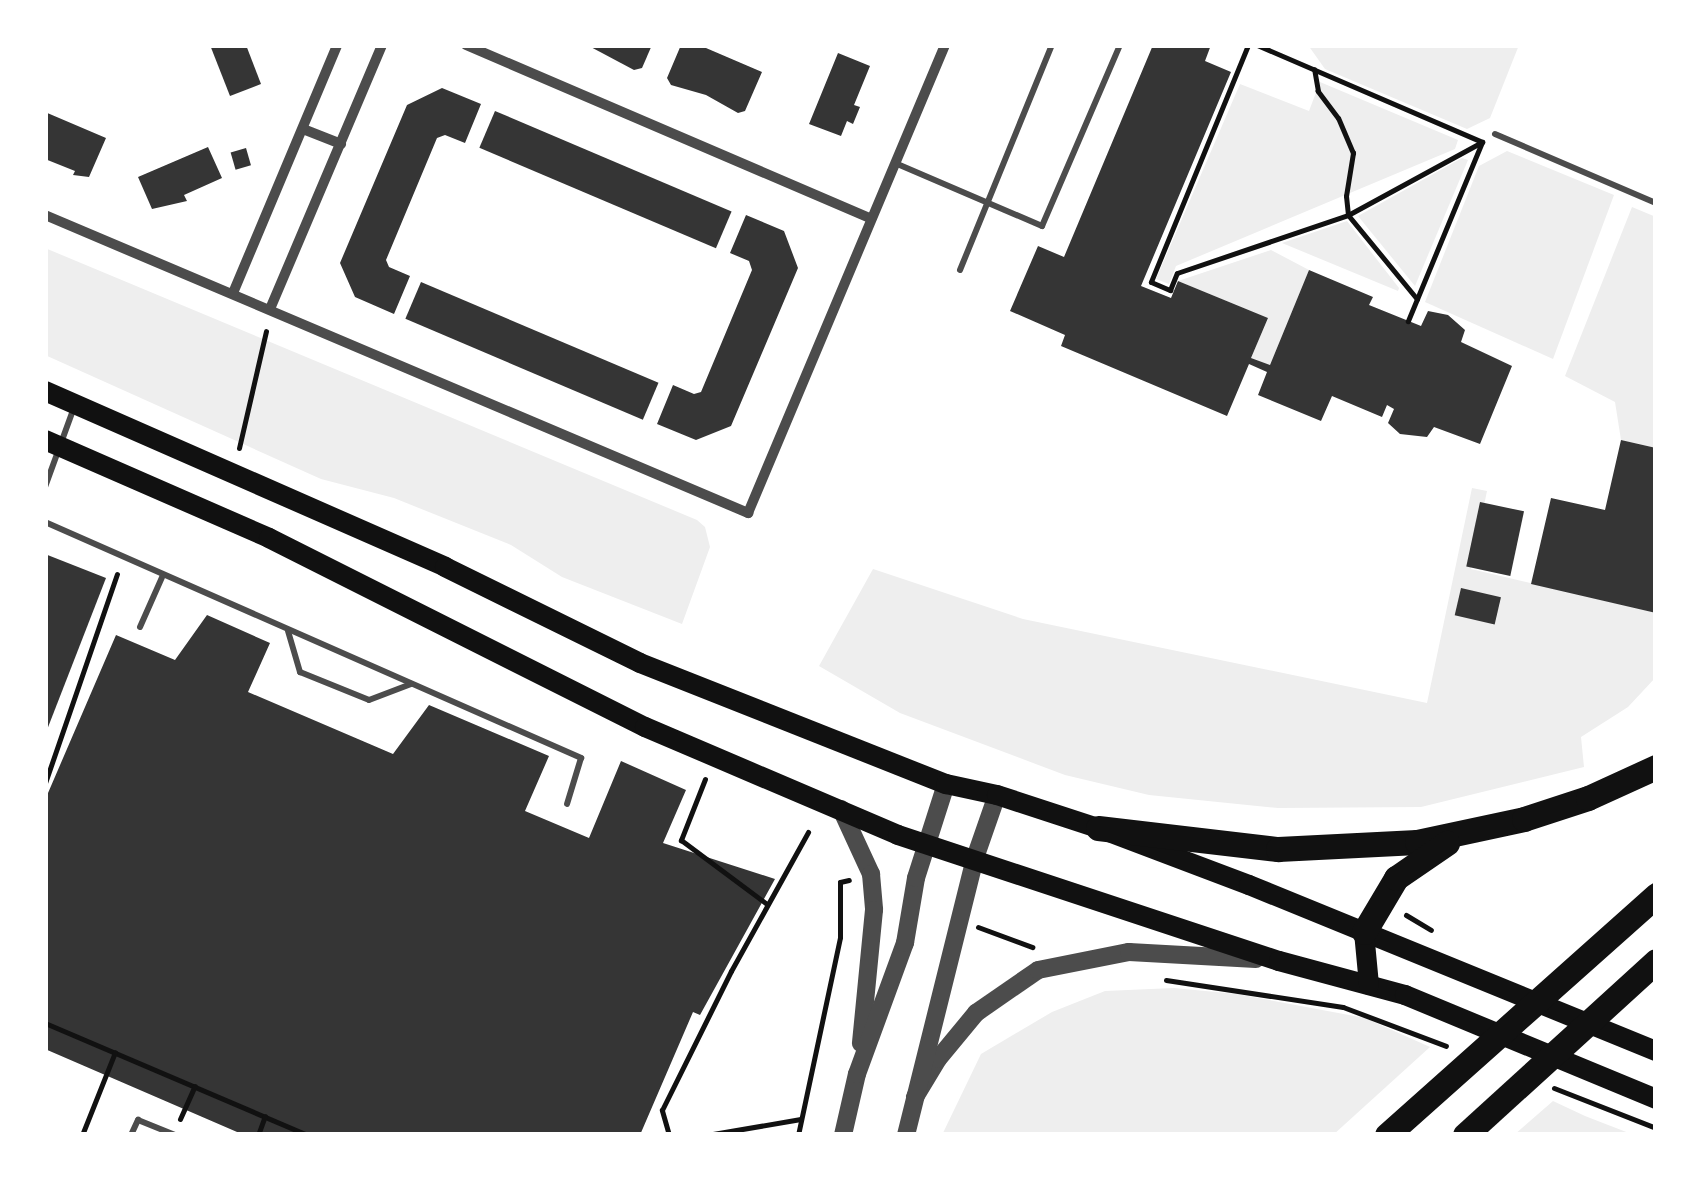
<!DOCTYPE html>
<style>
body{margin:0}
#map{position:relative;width:1701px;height:1180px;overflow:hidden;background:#fff;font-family:"Titillium Web",sans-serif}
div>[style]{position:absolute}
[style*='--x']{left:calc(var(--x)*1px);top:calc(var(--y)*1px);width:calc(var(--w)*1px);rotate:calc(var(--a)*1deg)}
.green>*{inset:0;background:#eee}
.building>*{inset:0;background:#353535;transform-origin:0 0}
.path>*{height:5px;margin:-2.5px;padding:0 2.5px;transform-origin:2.5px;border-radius:2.5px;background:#111}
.service>*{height:6px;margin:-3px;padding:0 3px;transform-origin:3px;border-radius:3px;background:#4c4c4c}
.minor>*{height:10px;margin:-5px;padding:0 5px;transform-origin:5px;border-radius:5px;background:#4c4c4c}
.tertiary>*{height:18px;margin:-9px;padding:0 9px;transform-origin:9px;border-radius:9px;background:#4c4c4c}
.secondary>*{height:20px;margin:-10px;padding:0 10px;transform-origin:10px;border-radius:10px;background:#111}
.motorway>*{height:25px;margin:-12.5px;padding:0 12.5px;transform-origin:12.5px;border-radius:12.5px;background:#111}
span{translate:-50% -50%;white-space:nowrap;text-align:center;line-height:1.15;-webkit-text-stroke:8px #fff;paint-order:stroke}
.frame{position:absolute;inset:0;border:48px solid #fff;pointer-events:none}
</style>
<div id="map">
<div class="green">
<div style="clip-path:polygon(1308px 45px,1519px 45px,1490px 118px,1467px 129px,1325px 69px)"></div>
<div style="clip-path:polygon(1320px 82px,1458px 140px,1455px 149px,1176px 266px,1169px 284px,1156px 279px,1240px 84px,1309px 111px)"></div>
<div style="clip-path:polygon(1507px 151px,1614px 195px,1553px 359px,1425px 302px,1479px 166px)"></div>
<div style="clip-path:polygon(1462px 158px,1468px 160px,1415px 286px,1358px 216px)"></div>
<div style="clip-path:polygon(1632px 207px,1656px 217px,1656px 448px,1621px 440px,1615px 402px,1565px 376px)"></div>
<div style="clip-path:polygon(1347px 221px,1399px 288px,1398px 291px,1282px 243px)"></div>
<div style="clip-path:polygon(45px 248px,697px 520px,705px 527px,710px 547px,682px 624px,562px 577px,511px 545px,394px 498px,321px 479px,45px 355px)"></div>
<div style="clip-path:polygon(1271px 250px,1309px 270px,1270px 365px,1251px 358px,1268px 318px,1178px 281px)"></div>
<div style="clip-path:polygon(1472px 488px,1487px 491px,1471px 569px,1656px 613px,1656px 677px,1628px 707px,1581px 737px,1584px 767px,1421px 807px,1278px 808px,1149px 795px,1065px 775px,900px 713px,819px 666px,873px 569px,1023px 619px,1427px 703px)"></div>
<div style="clip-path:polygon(1174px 988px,1237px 994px,1365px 1018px,1430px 1047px,1333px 1135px,942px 1135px,981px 1054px,1052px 1012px,1105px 991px)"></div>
<div style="clip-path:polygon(1553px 1101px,1585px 1116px,1634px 1135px,1514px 1135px)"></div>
</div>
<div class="building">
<div style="clip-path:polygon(210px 45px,246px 45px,261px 84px,230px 96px)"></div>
<div style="clip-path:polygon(587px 45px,652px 45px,642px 68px,634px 70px)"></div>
<div style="clip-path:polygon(681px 45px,699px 45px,762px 72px,745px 111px,738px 113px,706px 95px,671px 85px,667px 78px)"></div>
<div style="clip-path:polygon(1153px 45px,1211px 45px,1205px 61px,1231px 72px,1141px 286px,1171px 298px,1178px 281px,1268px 318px,1251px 358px,1270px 365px,1309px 270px,1373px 297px,1369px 305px,1421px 326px,1428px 311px,1448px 315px,1465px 330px,1461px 342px,1512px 366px,1480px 444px,1434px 427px,1427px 437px,1400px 434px,1388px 423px,1394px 409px,1387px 405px,1382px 417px,1332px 396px,1321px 421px,1258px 395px,1267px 372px,1249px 364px,1227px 416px,1061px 346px,1065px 335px,1010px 311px,1038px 246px,1064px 257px)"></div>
<div style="clip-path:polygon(838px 53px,870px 66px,854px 105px,860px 107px,853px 124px,847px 121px,841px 136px,809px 124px)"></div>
<div style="clip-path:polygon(442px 88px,481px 104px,465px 143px,445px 135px,437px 138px,386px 260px,389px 267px,410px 276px,394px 314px,355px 297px,340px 263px,407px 105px)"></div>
<div style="left:495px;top:111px;width:257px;height:40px;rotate:23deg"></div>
<div style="clip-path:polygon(45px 112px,106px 138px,89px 177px,73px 175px,75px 171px,45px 159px)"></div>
<div style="clip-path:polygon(208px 147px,222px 178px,184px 195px,187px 201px,152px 209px,138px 177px)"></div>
<div style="left:246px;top:148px;width:18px;height:16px;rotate:74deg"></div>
<div style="clip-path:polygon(746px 215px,784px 231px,798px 268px,731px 426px,696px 440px,657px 424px,673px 385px,694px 394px,701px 392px,752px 270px,749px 261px,730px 253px)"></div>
<div style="left:421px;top:282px;width:258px;height:40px;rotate:23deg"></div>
<div style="clip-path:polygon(1621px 440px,1656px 448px,1656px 613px,1531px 584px,1551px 498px,1605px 510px)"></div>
<div style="left:1480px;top:502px;width:45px;height:66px;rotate:12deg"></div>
<div style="clip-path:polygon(45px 554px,106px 578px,45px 735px)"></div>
<div style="left:1461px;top:588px;width:41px;height:28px;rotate:13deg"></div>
<div style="clip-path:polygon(207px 615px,270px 643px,248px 692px,393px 754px,429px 705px,549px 756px,525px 811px,589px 838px,621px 761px,686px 790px,663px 843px,775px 879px,700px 1015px,693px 1012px,640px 1135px,244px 1135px,45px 1049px,45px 800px,116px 635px,175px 660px)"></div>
</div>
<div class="path">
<div style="--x:1248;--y:45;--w:256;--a:112.3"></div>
<div style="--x:1151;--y:282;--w:21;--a:23"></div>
<div style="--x:1170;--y:290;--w:18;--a:-68"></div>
<div style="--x:1177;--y:273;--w:181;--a:-18.7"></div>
<div style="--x:1348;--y:215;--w:19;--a:-96"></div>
<div style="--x:1346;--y:196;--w:44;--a:-80.8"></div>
<div style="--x:1353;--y:153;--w:38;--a:-113"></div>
<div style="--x:1338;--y:118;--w:34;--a:-127"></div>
<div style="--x:1318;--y:91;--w:22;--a:-100"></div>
<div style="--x:1257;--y:45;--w:245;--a:23.3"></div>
<div style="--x:1482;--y:142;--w:194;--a:112.5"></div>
<div style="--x:1417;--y:299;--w:109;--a:-129.4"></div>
<div style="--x:1348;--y:215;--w:153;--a:-28.6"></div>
<div style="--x:239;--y:448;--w:120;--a:-77"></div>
<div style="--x:705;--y:779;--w:66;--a:111.5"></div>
<div style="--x:681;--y:840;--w:107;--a:36.7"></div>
<div style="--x:45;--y:783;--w:221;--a:-71"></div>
<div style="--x:1406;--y:915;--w:29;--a:31"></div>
<div style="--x:978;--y:927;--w:58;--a:20.3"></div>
<div style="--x:1166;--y:980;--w:179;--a:8.7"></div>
<div style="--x:1343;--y:1007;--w:110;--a:20.7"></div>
<div style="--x:45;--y:1023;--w:286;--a:23.1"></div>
<div style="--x:1554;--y:1088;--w:110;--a:21.4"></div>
<div style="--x:180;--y:1119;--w:36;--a:-66"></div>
<div style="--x:82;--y:1135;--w:89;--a:-68.3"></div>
<div style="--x:258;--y:1135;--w:20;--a:-70"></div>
<div style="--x:669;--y:1135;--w:26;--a:-106"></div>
<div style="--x:662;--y:1110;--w:155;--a:-63.6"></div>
<div style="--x:731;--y:971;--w:159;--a:-61"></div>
<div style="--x:707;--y:1135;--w:95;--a:-9.7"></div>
<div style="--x:798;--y:1135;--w:202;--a:-78"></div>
<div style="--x:840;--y:937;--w:55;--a:-90"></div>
<div style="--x:840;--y:882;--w:9;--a:-13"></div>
</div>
<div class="service">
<div style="--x:1495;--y:134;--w:175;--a:23.2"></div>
<div style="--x:895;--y:163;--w:160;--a:23.2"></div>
<div style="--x:1042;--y:226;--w:197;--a:-66.7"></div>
<div style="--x:960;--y:270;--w:243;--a:-67.8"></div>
<div style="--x:45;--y:487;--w:82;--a:-70"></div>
<div style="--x:45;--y:522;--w:586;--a:23.76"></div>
<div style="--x:581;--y:758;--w:48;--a:106.9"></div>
<div style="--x:140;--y:627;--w:57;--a:-66.1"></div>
<div style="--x:288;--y:631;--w:43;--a:73.7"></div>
<div style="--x:300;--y:672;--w:74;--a:22.1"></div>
<div style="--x:369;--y:700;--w:45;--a:-20.9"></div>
<div style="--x:131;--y:1135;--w:17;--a:-65"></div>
<div style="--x:138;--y:1120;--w:40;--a:22"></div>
</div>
<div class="minor">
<div style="--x:466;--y:45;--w:441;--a:23.2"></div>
<div style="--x:303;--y:129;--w:41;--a:21.5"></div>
<div style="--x:45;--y:215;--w:764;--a:22.97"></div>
<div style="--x:748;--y:513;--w:508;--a:-67.17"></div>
<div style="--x:233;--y:293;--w:269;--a:-67.2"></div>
<div style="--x:270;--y:309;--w:287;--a:-67"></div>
</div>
<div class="tertiary">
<div style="--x:841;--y:809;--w:72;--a:65.2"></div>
<div style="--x:871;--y:874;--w:36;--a:85"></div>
<div style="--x:874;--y:910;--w:134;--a:95.6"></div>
<div style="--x:915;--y:1097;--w:44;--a:-58.8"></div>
<div style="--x:938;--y:1059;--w:60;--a:-50.4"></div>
<div style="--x:976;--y:1013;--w:75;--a:-34.7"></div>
<div style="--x:1038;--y:970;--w:93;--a:-11.2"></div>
<div style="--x:1129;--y:952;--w:127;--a:3.2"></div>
<div style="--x:843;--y:1135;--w:63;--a:-77.1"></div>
<div style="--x:857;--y:1074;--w:140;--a:-69.9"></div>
<div style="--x:905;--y:943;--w:66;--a:-80.4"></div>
<div style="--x:916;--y:878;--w:99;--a:-72.3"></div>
<div style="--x:906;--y:1135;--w:285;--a:-76"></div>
<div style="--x:975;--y:858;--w:67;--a:-70.8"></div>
</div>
<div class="secondary">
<div style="--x:45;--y:391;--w:437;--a:23.7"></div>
<div style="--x:445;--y:567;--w:217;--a:26.2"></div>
<div style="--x:640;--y:663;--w:329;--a:21.6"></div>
<div style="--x:946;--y:784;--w:52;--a:12.2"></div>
<div style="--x:997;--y:795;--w:106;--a:18.1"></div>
<div style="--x:1098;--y:828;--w:161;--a:20.7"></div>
<div style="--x:1249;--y:885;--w:440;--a:22.2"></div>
<div style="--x:45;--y:440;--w:244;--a:23.6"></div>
<div style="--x:269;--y:538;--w:421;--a:26.7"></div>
<div style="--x:645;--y:727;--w:275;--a:23.1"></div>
<div style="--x:898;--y:835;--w:401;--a:18.3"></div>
<div style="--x:1279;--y:961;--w:131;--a:15.1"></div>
<div style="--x:1405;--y:995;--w:272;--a:22.5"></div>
<div style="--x:1364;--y:932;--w:53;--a:84.6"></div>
</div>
<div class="motorway">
<div style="--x:1098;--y:828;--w:181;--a:6.7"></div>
<div style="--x:1278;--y:849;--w:139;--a:-2.9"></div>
<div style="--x:1417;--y:842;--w:109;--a:-12.1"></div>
<div style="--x:1524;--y:819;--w:67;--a:-18.2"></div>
<div style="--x:1588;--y:798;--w:75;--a:-24.5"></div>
<div style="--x:1364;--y:932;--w:63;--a:-59.3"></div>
<div style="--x:1396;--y:878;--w:62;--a:-34.5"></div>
<div style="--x:1387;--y:1135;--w:361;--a:-41.7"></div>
<div style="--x:1465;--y:1135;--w:258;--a:-42.3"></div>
</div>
<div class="frame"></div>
</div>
